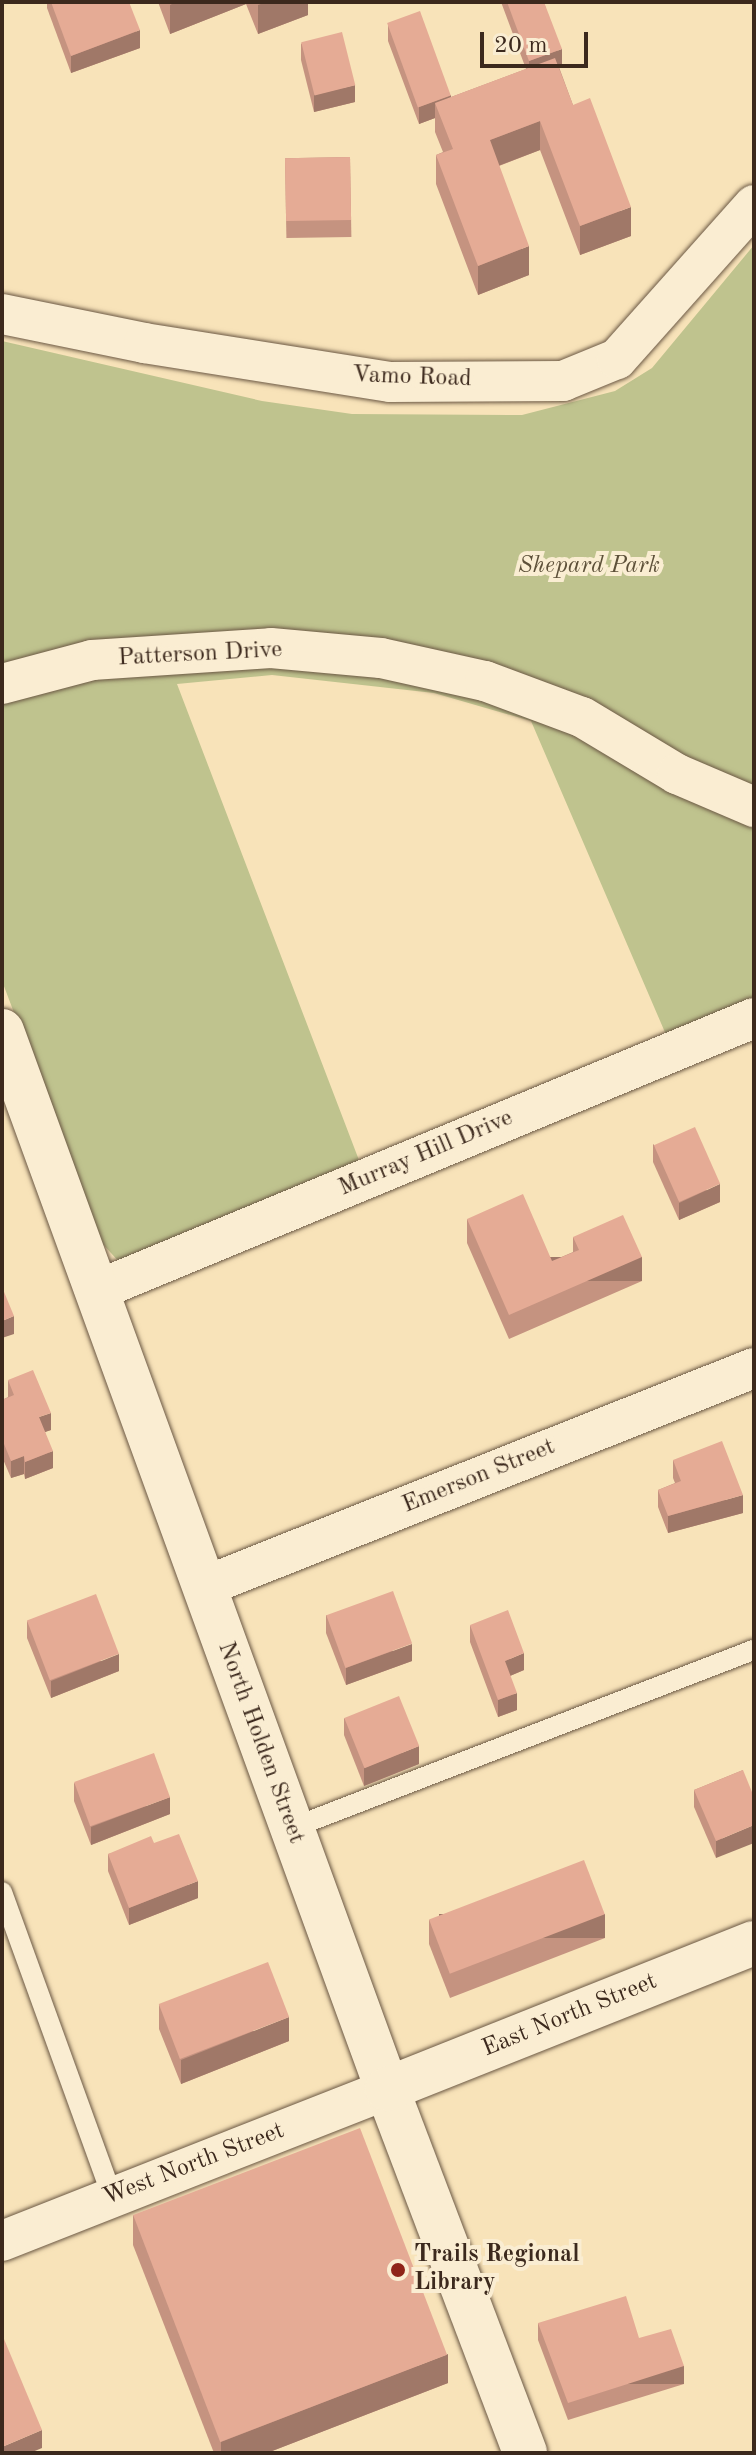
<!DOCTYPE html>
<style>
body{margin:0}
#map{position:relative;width:756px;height:2455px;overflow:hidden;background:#f8e3b9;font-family:"Old Standard TT",serif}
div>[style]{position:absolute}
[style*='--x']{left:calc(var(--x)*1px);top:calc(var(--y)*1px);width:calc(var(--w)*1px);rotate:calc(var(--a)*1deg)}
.green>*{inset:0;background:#bfc38e}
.roads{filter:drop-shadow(0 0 2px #6b5844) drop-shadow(0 0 2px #6b5844)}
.lane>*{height:20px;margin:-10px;padding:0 10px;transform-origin:10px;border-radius:10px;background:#faedd2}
.street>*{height:40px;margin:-20px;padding:0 20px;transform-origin:20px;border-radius:20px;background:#faedd2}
.secondary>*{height:44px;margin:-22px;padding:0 22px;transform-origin:22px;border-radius:22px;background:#faedd2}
.wall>*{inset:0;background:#c59380;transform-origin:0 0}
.shaded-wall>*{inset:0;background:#a07868;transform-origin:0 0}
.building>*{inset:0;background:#e5ab95;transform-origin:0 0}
.dots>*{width:22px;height:22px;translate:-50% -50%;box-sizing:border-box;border:4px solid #faedd2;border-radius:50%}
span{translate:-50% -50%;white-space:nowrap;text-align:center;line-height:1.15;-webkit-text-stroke:8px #faedd2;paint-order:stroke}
.street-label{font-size:24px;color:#3c291d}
.park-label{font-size:24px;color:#5d5039;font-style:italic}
.poi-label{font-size:24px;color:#3c291d;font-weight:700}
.left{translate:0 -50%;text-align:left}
.frame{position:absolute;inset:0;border:4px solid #3c291d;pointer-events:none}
.scale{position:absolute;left:480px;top:32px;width:108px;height:36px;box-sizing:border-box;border:4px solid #3c291d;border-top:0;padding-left:10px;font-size:24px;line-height:28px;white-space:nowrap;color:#3c291d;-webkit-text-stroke:6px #faedd2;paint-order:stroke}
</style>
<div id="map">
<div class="green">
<div style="clip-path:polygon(754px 245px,754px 1002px,667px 1037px,531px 721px,434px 693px,272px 675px,177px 684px,362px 1168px,121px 1264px,101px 1242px,2px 981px,2px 341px,262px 401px,352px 414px,522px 415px,615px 391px,652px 368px)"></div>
</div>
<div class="roads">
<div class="lane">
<div style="--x:292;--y:1828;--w:495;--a:-21.1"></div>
<div style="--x:2;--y:1892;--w:326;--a:70.1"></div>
</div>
<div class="street">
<div style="--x:2;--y:314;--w:145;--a:11.5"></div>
<div style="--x:144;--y:343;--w:249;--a:9"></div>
<div style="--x:390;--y:382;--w:173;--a:-0.3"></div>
<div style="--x:563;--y:381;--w:58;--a:-22.2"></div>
<div style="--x:617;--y:359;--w:206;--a:-48.3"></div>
<div style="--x:2;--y:684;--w:93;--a:-14.9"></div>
<div style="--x:92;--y:660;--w:179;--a:-3.8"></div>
<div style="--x:271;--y:648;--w:110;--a:5.2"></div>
<div style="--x:381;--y:658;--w:107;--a:12.5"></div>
<div style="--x:485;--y:681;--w:103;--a:20.4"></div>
<div style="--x:582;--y:717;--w:111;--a:31"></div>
<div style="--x:677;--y:774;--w:84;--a:23.2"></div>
<div style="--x:98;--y:1290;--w:710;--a:-22.52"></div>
<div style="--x:203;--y:1587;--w:593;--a:-21.68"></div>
<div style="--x:2;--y:2241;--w:414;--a:-21.5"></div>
</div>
<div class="secondary">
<div style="--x:2;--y:1031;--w:1126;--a:70"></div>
<div style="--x:387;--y:2089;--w:389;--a:69.2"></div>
<div style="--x:387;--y:2089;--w:395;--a:-21.7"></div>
</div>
</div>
<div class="wall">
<div style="clip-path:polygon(47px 2px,129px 2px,140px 48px,71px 73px,47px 8px)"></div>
<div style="clip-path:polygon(158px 2px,308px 2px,308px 15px,258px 34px,246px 4px,170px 34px)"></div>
<div style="clip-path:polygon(501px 2px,544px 2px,562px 66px,559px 67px,573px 105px,631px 236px,580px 255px,540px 150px,499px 166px,529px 275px,478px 295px,436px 184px,436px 155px,443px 152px,435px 132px,435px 118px,419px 124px,388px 41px,388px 24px,451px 97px,526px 69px)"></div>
<div style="clip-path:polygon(301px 43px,355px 102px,314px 112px,301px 60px)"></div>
<div style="left:350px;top:157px;width:80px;height:65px;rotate:89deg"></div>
<div style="clip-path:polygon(653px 1144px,720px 1202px,679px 1220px,653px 1162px)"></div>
<div style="clip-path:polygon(467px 1219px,552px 1261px,573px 1252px,573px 1237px,642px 1281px,509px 1339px,467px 1243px)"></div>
<div style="clip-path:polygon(8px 1380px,51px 1430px,45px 1432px,53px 1468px,25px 1479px,24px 1474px,11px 1478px,2px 1457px,2px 1400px,8px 1397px)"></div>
<div style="clip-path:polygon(673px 1460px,743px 1513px,668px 1533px,658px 1507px,658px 1490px,675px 1483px,673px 1478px)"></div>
<div style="clip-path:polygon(326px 1615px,412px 1661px,346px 1685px,326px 1633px)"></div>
<div style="clip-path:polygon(27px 1621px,119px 1671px,51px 1698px,27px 1638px)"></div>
<div style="clip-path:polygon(470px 1625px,524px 1670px,510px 1676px,517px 1710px,498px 1717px,470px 1642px)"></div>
<div style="clip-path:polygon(344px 1718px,419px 1764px,364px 1786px,344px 1735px)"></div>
<div style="clip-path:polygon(743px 1770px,716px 1858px,694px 1807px,694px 1790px)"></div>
<div style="clip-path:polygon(74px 1783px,170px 1814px,91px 1845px,74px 1801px)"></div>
<div style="clip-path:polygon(154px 1843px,198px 1898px,129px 1925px,108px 1871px,108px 1854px)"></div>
<div style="clip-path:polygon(429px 1920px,605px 1938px,450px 1998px,429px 1944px)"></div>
<div style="clip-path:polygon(159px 2005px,289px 2041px,181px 2084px,159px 2029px)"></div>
<div style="clip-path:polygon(133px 2215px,448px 2383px,267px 2453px,214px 2453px,133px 2245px)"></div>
<div style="clip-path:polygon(538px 2323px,684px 2384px,568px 2420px,538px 2340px)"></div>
</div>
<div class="shaded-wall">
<div style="clip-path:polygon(176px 2px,246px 2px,246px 4px,170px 34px,170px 5px)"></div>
<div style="clip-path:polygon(266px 2px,308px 2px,308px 15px,258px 34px,258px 5px)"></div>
<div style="clip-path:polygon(140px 30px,140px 48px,71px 73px,71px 56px)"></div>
<div style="clip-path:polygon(562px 49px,562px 66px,529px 78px,529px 61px)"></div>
<div style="clip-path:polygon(355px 85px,355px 102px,314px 112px,314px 95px)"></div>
<div style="clip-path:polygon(451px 95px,451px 112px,435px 103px,435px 118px,419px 124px,419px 107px)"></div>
<div style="clip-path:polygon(540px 121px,540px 150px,490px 169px,490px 140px)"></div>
<div style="clip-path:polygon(2px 158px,3px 158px,2px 188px)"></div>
<div style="clip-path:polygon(631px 207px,631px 236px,580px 255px,580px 226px)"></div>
<div style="clip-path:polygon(529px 246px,529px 275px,478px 295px,478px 266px)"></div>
<div style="clip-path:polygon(720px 1184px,720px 1202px,679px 1220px,679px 1203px)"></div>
<div style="left:642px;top:1257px;width:24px;height:145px;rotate:90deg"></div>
<div style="clip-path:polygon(14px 1316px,14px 1334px,2px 1338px,2px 1321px)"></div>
<div style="clip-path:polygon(51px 1413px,51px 1430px,39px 1434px,39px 1417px)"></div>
<div style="clip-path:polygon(53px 1451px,53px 1468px,25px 1479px,25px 1462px)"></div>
<div style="clip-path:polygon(24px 1456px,24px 1474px,11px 1478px,11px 1461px)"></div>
<div style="clip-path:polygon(743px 1495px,743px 1513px,668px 1533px,668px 1516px)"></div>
<div style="clip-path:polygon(412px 1644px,412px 1661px,346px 1685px,346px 1668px)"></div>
<div style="clip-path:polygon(524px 1653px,524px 1670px,505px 1678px,505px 1661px)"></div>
<div style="clip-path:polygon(119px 1654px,119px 1671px,51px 1698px,51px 1681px)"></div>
<div style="clip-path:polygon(517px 1693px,517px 1710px,498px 1717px,498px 1700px)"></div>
<div style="clip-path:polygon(419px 1746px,419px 1764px,364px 1786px,364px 1768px)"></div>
<div style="clip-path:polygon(170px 1797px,170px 1814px,91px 1845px,91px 1827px)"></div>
<div style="clip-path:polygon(754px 1825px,754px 1843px,716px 1858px,716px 1841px)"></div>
<div style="clip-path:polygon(198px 1881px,198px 1898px,129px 1925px,129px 1908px)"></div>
<div style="left:605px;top:1914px;width:24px;height:166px;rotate:90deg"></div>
<div style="clip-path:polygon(289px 2017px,289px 2041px,181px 2084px,181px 2060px)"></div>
<div style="clip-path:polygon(448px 2354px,448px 2383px,267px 2453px,221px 2453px,221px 2442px)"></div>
<div style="left:684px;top:2366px;width:18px;height:122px;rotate:90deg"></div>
<div style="clip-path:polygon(42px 2430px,42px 2448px,30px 2453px,2px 2453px,2px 2447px)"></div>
</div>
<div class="building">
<div style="clip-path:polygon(51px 2px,129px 2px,140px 30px,71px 56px)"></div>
<div style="clip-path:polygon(507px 2px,544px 2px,562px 49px,529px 61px)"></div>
<div style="left:420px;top:11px;width:90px;height:35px;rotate:70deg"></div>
<div style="left:342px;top:32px;width:55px;height:42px;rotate:76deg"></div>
<div style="clip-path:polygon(555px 58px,573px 105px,590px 98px,631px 207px,580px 226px,540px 121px,490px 140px,529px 246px,478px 266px,436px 155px,453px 149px,435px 103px)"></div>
<div style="left:350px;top:157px;width:63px;height:65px;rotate:89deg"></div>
<div style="left:695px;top:1127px;width:62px;height:45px;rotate:66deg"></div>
<div style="clip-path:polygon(523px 1194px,552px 1261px,579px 1250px,573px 1237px,623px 1215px,642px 1257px,509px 1315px,467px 1219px)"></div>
<div style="clip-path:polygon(2px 1287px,14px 1316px,2px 1321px)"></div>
<div style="clip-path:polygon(33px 1370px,51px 1413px,39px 1417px,53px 1451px,25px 1462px,24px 1456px,11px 1461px,2px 1439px,2px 1400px,14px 1395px,8px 1380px)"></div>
<div style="clip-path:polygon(722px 1441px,743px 1495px,668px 1516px,658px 1490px,681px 1481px,673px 1460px)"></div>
<div style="left:393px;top:1591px;width:56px;height:71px;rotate:70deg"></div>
<div style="left:96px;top:1594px;width:64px;height:74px;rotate:69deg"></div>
<div style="clip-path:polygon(508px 1610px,524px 1653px,505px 1661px,517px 1693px,498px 1700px,470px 1625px)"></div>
<div style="left:399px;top:1696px;width:54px;height:59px;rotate:68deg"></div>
<div style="left:154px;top:1753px;width:47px;height:85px;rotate:70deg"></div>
<div style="clip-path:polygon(743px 1770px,754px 1797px,754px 1825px,716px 1841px,694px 1790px)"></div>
<div style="clip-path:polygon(179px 1834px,198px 1881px,129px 1908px,108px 1854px,151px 1836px,154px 1843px)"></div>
<div style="left:584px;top:1860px;width:58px;height:166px;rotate:69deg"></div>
<div style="left:268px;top:1962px;width:59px;height:117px;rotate:69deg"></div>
<div style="left:360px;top:2128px;width:243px;height:243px;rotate:69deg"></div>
<div style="clip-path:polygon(626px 2296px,639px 2338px,671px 2329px,684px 2366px,568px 2403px,538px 2323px)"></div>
<div style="clip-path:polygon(4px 2339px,42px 2430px,2px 2447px,2px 2340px)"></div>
</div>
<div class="dots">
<div style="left:398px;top:2270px;background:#8f2418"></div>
</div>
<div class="street-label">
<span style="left:412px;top:378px;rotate:2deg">Vamo Road</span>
<span style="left:200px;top:655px;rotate:-3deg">Patterson Drive</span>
<span style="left:426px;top:1154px;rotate:-23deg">Murray Hill Drive</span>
<span style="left:479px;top:1477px;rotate:-22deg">Emerson Street</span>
<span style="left:260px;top:1743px;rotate:70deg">North Holden Street</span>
<span style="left:570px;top:2016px;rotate:-22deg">East North Street</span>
<span style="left:194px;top:2165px;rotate:-21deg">West North Street</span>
</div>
<div class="park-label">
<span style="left:589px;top:567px">Shepard Park</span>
</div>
<div class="poi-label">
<span class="left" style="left:414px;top:2270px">Trails Regional<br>Library</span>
</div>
<div class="frame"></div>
<div class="scale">20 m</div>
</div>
